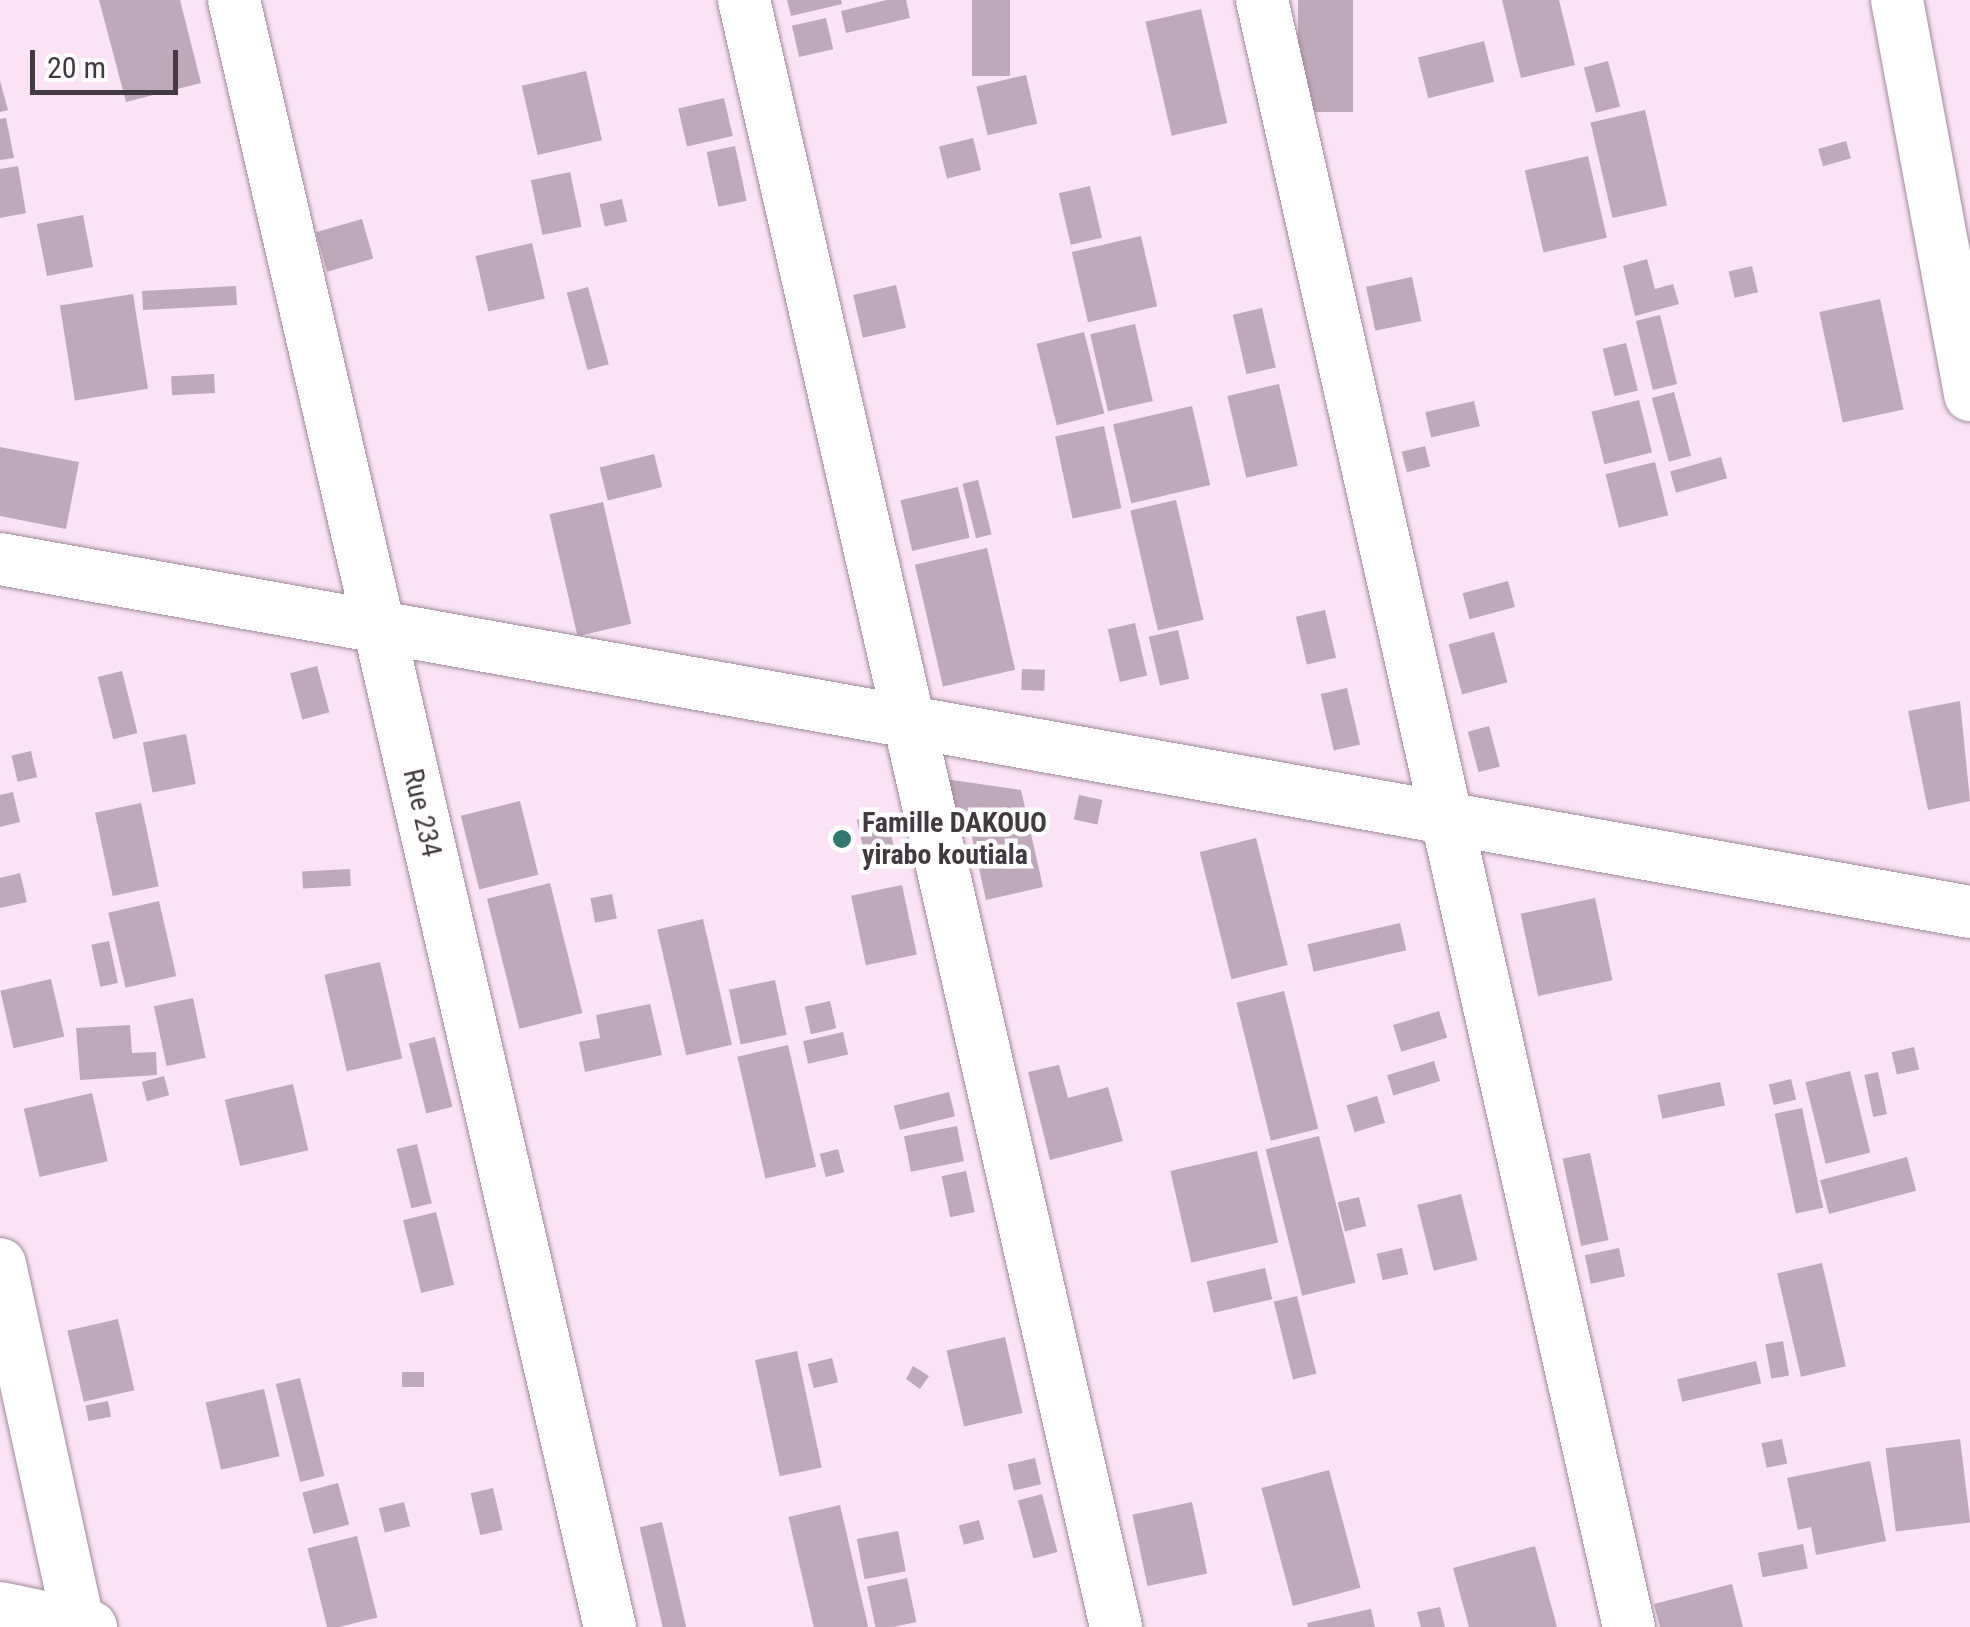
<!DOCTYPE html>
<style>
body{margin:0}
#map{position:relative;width:1970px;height:1627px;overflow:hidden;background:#fbe3f5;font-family:"Roboto Condensed",sans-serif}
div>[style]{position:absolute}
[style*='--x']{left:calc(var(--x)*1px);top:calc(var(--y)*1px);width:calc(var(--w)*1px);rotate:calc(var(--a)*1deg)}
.building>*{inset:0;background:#bfa8b9;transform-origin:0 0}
.roads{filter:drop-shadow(0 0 2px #a08a9b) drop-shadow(0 0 2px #a08a9b)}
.minor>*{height:52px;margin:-26px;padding:0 26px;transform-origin:26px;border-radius:26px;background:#fff}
.dots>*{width:28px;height:28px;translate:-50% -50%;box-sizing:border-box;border:5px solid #fff;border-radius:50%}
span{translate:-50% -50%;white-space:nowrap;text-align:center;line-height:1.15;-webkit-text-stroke:9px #fff;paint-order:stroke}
.street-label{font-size:28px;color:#433a41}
.poi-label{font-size:28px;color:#433a41;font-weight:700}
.left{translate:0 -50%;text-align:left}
.scale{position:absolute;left:30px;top:50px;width:148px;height:45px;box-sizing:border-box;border:5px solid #433a41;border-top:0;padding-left:12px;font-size:30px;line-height:35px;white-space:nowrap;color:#433a41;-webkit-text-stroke:8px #fff;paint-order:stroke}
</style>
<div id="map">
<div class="building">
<div style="clip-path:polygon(99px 0,180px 0,201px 83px,126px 102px)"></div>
<div style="clip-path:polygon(787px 0,841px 0,842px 4px,791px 16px)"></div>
<div style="clip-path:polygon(887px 0,906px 0,910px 18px,846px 33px,841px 11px)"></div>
<div style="left:972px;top:0;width:38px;height:76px"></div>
<div style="left:1298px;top:0;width:55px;height:112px"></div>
<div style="clip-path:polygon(1502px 0,1559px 0,1575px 65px,1521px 78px)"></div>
<div style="left:1201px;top:9px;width:117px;height:57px;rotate:77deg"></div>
<div style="left:826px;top:18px;width:32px;height:35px;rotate:77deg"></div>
<div style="left:1484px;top:41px;width:42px;height:68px;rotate:76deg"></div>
<div style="left:1608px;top:61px;width:47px;height:25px;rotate:75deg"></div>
<div style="left:586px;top:71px;width:71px;height:66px;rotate:77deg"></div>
<div style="left:1026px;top:75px;width:50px;height:51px;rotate:77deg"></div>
<div style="clip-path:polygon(0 81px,8px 110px,0 112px)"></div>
<div style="left:724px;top:98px;width:39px;height:47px;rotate:77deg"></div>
<div style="left:1645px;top:110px;width:98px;height:56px;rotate:77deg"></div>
<div style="clip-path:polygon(6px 118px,14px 158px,0 160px,0 119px)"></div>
<div style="left:973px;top:138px;width:33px;height:35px;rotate:76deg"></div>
<div style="left:1846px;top:141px;width:18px;height:29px;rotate:74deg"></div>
<div style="left:735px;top:146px;width:56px;height:29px;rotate:78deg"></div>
<div style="left:1588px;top:156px;width:84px;height:65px;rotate:77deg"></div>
<div style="clip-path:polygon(18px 166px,26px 213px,0 218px,0 169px)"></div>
<div style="left:570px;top:172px;width:56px;height:40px;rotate:78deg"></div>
<div style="left:1090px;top:186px;width:53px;height:32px;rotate:77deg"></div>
<div style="left:622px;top:199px;width:23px;height:23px;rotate:77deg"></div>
<div style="left:83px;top:215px;width:53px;height:47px;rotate:79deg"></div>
<div style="left:362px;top:219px;width:41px;height:48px;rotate:74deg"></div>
<div style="left:1141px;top:236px;width:72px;height:71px;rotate:77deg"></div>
<div style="left:532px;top:243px;width:57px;height:58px;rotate:77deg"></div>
<div style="clip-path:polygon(1647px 259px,1655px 289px,1673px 284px,1679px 304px,1635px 316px,1623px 266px)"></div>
<div style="left:1752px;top:266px;width:27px;height:24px;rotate:77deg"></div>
<div style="left:1412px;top:277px;width:45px;height:47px;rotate:78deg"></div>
<div style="left:896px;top:285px;width:44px;height:44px;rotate:77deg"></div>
<div style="left:236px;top:286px;width:19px;height:94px;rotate:87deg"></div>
<div style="left:588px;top:287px;width:80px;height:22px;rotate:75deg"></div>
<div style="left:133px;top:294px;width:96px;height:74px;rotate:81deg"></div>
<div style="left:1880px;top:299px;width:113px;height:62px;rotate:78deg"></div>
<div style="left:1262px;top:308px;width:61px;height:30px;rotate:77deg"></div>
<div style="left:1660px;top:315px;width:71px;height:25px;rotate:76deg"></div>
<div style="left:1135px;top:324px;width:79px;height:46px;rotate:77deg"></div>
<div style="left:1084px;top:332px;width:84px;height:49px;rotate:76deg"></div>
<div style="left:1626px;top:343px;width:49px;height:24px;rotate:76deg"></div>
<div style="left:214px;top:374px;width:19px;height:43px;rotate:87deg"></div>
<div style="left:1279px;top:384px;width:84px;height:53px;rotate:77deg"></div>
<div style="left:1674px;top:392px;width:66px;height:23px;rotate:75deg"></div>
<div style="left:1639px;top:400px;width:54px;height:49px;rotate:76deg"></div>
<div style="left:1474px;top:401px;width:26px;height:50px;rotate:77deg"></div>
<div style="left:1192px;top:406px;width:81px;height:81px;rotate:77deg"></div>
<div style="left:1104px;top:426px;width:84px;height:50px;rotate:78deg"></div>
<div style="left:1425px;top:446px;width:21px;height:24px;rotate:76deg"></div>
<div style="clip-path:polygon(0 447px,79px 462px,66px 529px,0 516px)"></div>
<div style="left:654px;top:454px;width:34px;height:56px;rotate:76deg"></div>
<div style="left:1721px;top:457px;width:22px;height:53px;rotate:74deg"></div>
<div style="left:1655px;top:462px;width:55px;height:51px;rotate:76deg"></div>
<div style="left:978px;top:480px;width:56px;height:16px;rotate:76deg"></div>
<div style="left:958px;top:487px;width:52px;height:59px;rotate:77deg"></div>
<div style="left:1176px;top:500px;width:123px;height:47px;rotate:77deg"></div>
<div style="left:603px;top:502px;width:125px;height:55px;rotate:77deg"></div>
<div style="left:987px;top:548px;width:125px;height:74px;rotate:77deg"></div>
<div style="left:1508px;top:581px;width:27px;height:47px;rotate:75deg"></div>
<div style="left:1325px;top:610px;width:49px;height:30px;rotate:77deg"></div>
<div style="left:1135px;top:623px;width:54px;height:28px;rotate:77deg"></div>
<div style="left:1178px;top:630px;width:50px;height:30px;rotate:77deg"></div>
<div style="left:1494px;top:632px;width:52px;height:47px;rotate:75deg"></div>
<div style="left:317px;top:666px;width:48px;height:28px;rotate:75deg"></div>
<div style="left:1022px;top:669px;width:23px;height:21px;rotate:2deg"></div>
<div style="left:122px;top:671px;width:64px;height:25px;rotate:76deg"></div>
<div style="left:1347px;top:688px;width:58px;height:27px;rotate:77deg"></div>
<div style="clip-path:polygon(1960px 701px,1970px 801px,1928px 810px,1908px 711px)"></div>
<div style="left:1489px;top:726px;width:42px;height:22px;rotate:75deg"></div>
<div style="left:186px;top:734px;width:51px;height:44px;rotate:79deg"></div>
<div style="left:31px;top:751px;width:27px;height:20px;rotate:77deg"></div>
<div style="clip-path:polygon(945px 779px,1021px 790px,1043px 887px,986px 900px,966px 810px,950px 806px)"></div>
<div style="clip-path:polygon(13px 792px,20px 822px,0 827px,0 795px)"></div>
<div style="left:1079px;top:795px;width:24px;height:25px;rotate:12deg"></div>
<div style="left:520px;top:801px;width:76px;height:61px;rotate:76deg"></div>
<div style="left:141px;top:803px;width:85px;height:47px;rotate:78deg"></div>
<div style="left:886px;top:813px;width:49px;height:30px;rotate:77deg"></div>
<div style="left:1256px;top:838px;width:131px;height:58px;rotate:76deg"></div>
<div style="left:350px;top:869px;width:17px;height:48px;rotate:87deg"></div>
<div style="clip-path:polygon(20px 873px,27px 902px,0 908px,0 878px)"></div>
<div style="left:550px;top:883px;width:134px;height:65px;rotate:76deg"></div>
<div style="left:902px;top:885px;width:71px;height:52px;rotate:78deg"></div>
<div style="left:612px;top:894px;width:25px;height:22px;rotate:79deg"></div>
<div style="left:1595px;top:898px;width:84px;height:76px;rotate:78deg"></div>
<div style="left:159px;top:901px;width:77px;height:52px;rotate:77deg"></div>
<div style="left:703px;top:919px;width:129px;height:47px;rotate:77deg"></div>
<div style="left:1400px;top:923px;width:28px;height:95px;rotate:77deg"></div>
<div style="left:109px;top:941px;width:43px;height:18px;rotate:78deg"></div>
<div style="left:380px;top:962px;width:99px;height:57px;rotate:77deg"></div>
<div style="left:51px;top:979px;width:59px;height:52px;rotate:77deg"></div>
<div style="left:775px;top:980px;width:56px;height:47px;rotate:78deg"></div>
<div style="left:1284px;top:991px;width:142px;height:49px;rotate:76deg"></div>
<div style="left:193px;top:998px;width:61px;height:40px;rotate:78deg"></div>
<div style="left:830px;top:1001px;width:28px;height:26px;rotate:77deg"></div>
<div style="clip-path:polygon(650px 1004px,662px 1055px,585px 1072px,579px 1042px,600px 1038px,596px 1015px)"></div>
<div style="left:1439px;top:1011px;width:28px;height:48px;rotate:73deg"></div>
<div style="clip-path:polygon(130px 1025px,132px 1053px,156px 1052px,157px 1075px,80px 1080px,76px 1028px)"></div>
<div style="left:843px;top:1032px;width:23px;height:41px;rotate:77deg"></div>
<div style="left:435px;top:1037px;width:72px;height:27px;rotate:76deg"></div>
<div style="left:788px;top:1045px;width:125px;height:52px;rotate:77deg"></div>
<div style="left:1914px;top:1047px;width:23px;height:23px;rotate:77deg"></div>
<div style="left:1434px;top:1061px;width:21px;height:49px;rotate:73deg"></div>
<div style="clip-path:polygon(1059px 1065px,1068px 1098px,1108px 1087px,1123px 1141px,1050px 1160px,1028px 1072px)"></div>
<div style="left:1850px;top:1071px;width:84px;height:46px;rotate:76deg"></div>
<div style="left:1878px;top:1072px;width:43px;height:14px;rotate:78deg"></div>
<div style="left:164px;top:1076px;width:20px;height:23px;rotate:75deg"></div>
<div style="left:1791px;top:1079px;width:21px;height:23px;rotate:76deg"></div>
<div style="left:1720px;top:1082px;width:24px;height:64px;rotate:78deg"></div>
<div style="left:293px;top:1084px;width:68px;height:70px;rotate:77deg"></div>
<div style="left:949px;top:1092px;width:25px;height:57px;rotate:76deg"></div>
<div style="left:92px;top:1093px;width:70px;height:70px;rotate:77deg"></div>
<div style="left:1377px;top:1096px;width:28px;height:32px;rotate:73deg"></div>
<div style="left:1802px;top:1108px;width:102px;height:28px;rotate:78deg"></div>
<div style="left:957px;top:1126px;width:36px;height:54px;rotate:79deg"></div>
<div style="left:1319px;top:1136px;width:151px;height:55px;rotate:76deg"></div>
<div style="left:417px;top:1144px;width:61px;height:21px;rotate:76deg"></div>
<div style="left:838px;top:1149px;width:24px;height:19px;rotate:75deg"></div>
<div style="left:1257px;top:1151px;width:94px;height:89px;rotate:77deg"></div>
<div style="left:1590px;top:1153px;width:89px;height:28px;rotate:78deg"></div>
<div style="left:1907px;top:1157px;width:35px;height:90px;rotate:75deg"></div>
<div style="left:966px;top:1171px;width:42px;height:25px;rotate:78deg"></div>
<div style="left:1461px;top:1194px;width:68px;height:45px;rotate:76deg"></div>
<div style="left:1359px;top:1197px;width:30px;height:22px;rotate:76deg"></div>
<div style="left:436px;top:1212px;width:75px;height:34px;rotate:76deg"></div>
<div style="left:1402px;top:1248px;width:27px;height:26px;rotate:77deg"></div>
<div style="left:1619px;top:1248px;width:29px;height:35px;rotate:78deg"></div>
<div style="left:1822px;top:1263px;width:106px;height:46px;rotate:77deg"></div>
<div style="left:1265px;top:1268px;width:32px;height:60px;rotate:77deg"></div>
<div style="left:1297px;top:1296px;width:80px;height:24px;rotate:76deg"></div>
<div style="left:118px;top:1319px;width:73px;height:52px;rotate:77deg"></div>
<div style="left:1005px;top:1337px;width:78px;height:60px;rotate:77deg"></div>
<div style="left:1783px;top:1341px;width:35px;height:18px;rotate:80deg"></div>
<div style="left:797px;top:1351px;width:119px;height:43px;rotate:78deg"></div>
<div style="left:832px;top:1358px;width:25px;height:25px;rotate:76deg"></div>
<div style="left:1756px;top:1361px;width:23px;height:81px;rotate:77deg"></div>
<div style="clip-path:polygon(913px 1366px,929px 1376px,920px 1389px,906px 1379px)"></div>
<div style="left:424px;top:1372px;width:15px;height:22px;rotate:90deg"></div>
<div style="left:300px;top:1378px;width:101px;height:25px;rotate:76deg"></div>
<div style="left:264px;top:1389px;width:69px;height:60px;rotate:77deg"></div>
<div style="left:108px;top:1401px;width:16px;height:23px;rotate:79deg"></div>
<div style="left:1782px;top:1439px;width:25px;height:21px;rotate:78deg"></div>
<div style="left:1960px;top:1439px;width:84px;height:75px;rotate:83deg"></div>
<div style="left:1035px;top:1458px;width:27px;height:28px;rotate:77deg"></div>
<div style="clip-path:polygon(1870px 1461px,1886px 1541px,1816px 1555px,1811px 1527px,1798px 1530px,1787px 1478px)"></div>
<div style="left:1329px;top:1470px;width:122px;height:70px;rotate:75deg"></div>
<div style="left:338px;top:1483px;width:43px;height:37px;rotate:75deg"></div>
<div style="left:493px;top:1488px;width:43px;height:23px;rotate:77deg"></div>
<div style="left:1042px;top:1494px;width:60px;height:25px;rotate:75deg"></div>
<div style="left:404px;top:1502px;width:25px;height:26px;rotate:76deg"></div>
<div style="left:1192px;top:1502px;width:73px;height:61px;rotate:78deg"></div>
<div style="left:840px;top:1505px;width:125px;height:53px;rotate:77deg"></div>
<div style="left:979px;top:1520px;width:20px;height:21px;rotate:75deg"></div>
<div style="left:662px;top:1522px;width:108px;height:23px;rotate:77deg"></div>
<div style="left:898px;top:1531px;width:41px;height:42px;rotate:79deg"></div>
<div style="left:357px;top:1536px;width:84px;height:51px;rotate:76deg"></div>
<div style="left:1803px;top:1544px;width:25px;height:46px;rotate:79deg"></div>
<div style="clip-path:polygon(1535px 1546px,1557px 1627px,1469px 1627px,1453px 1568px)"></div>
<div style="left:907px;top:1578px;width:45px;height:41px;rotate:78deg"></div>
<div style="clip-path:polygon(1732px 1584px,1743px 1627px,1660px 1627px,1654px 1604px)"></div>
<div style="clip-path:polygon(1440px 1607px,1445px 1627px,1421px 1627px,1417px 1612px)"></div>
<div style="clip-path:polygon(1371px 1609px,1375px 1627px,1308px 1627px,1307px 1623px)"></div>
</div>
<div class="roads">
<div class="minor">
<div style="--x:234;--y:0;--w:1670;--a:76.99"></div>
<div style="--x:744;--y:0;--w:1669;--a:77.12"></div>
<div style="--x:1262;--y:0;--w:1668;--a:77.29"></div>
<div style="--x:1897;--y:0;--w:402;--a:79.5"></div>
<div style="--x:0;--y:559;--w:2001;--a:10.16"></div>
<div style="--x:0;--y:1264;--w:371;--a:77.7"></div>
<div style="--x:0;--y:1608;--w:93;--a:11.8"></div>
</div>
</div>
<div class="dots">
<div style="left:842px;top:839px;background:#31786f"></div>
</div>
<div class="street-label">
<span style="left:422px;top:813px;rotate:77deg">Rue 234</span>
</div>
<div class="poi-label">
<span class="left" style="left:862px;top:839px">Famille DAKOUO<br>yirabo koutiala</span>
</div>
<div class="scale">20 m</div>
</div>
